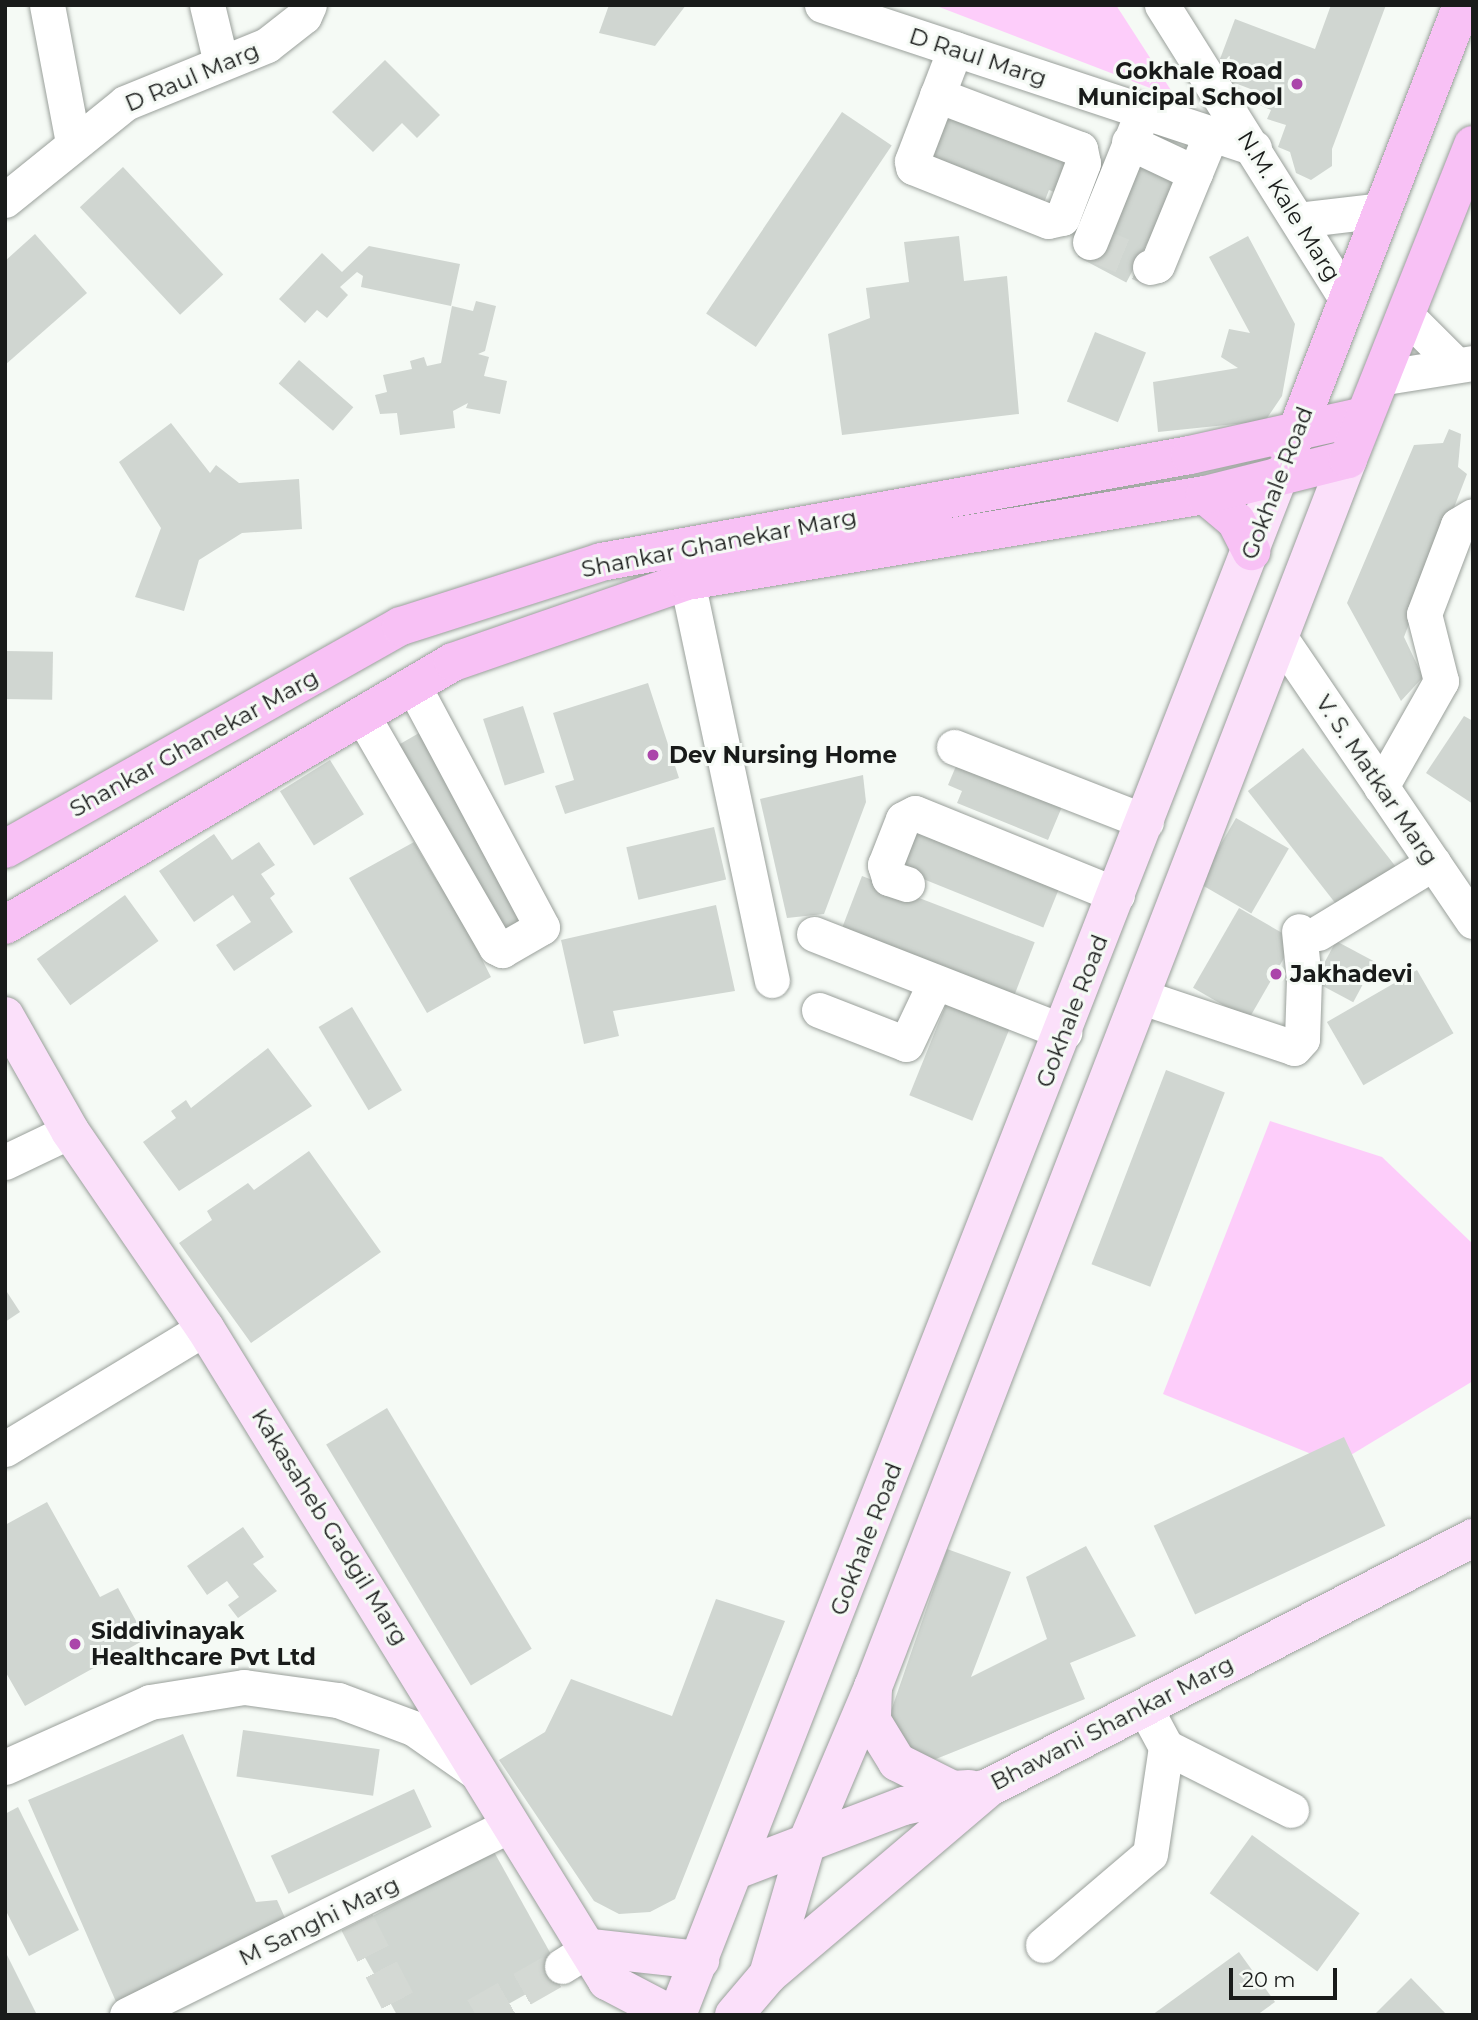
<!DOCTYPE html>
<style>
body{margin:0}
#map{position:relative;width:1478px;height:2020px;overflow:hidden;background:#f5faf5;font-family:Montserrat,sans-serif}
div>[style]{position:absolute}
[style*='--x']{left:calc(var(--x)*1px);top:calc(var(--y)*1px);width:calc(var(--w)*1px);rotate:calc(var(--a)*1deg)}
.green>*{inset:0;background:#fdcdfa}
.building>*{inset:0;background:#d0d6d1;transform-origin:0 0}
.minor-tunnel>*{height:35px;margin-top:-17.5px;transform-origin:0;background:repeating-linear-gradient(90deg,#d4d9d4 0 35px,transparent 0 53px)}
.roads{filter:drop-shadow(0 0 2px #9aa09b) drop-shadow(0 0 2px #9aa09b)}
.minor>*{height:35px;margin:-17.5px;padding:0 17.5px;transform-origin:17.5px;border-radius:17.5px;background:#fff}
.secondary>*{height:38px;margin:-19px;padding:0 19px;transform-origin:19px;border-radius:19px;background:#fbe0fa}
.primary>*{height:38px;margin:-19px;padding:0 19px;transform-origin:19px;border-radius:19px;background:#f8c1f5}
.dots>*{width:19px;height:19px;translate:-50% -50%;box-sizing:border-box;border:4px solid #f5faf5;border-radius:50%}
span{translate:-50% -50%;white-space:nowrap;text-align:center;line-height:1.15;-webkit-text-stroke:6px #f5faf5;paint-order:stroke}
.street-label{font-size:23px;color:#191b1a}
.poi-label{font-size:23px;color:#191b1a;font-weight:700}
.right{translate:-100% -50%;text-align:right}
.left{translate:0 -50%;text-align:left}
.frame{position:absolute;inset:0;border:7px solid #191b1a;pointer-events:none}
.scale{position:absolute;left:1229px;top:1968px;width:108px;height:32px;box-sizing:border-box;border:4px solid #191b1a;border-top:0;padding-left:9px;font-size:21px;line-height:24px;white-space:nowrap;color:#191b1a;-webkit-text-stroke:5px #f5faf5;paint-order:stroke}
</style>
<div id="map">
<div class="green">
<div style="clip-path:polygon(934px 5px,1116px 5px,1176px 98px)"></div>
<div style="clip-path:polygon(1270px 1121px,1382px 1157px,1473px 1244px,1473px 1381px,1336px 1464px,1163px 1394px)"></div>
</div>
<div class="building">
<div style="clip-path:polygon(609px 5px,686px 5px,655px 46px,599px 33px)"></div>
<div style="clip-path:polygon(1331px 5px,1386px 5px,1332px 149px,1332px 166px,1311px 180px,1296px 173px,1290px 152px,1278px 147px,1286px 125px,1267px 119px,1271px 110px,1257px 104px,1261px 93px,1214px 75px,1235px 19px,1315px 49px)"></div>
<div style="clip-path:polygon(385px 60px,440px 115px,417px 138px,402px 123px,373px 152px,332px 112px)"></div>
<div style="clip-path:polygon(940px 110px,1073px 165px,1060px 194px,1049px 190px,1040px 213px,919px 162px)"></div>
<div style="left:842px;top:112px;width:60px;height:243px;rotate:34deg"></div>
<div style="left:1135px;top:149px;width:55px;height:122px;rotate:28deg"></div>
<div style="left:123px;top:167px;width:147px;height:59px;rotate:47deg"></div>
<div style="clip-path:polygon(35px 234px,87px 293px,5px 365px,5px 261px)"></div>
<div style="clip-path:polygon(959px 236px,964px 281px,1007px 276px,1019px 414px,842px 435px,828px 334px,870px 318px,866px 288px,909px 282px,904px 242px)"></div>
<div style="clip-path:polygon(1248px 236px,1295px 324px,1282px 396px,1265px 421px,1158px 432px,1153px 382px,1238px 368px,1221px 357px,1229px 329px,1250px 333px,1209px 257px)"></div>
<div style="clip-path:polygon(369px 246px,460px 264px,451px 306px,361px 287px,363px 276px,357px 272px,340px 287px,348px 295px,327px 318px,317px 310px,305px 323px,279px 299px,322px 253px,342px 272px)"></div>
<div style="clip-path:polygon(476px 301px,496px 306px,485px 351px,478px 354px,489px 357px,484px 376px,507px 381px,500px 414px,466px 408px,468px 403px,453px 411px,455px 428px,400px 435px,397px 413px,380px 414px,375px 395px,387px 392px,383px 375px,412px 369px,410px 361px,424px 357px,427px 366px,441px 363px,452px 306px,473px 311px)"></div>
<div style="left:1095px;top:332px;width:55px;height:75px;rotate:22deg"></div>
<div style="left:299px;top:360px;width:72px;height:31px;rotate:41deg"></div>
<div style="clip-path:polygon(171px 423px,210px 473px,216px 465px,239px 483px,299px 479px,302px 529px,242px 533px,199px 560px,184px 611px,135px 597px,161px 528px,119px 462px)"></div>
<div style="clip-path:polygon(1449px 429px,1461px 434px,1458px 467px,1467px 474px,1404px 637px,1423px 677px,1401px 701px,1347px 603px,1414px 445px,1443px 443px)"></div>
<div style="left:5px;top:651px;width:48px;height:48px;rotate:1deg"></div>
<div style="clip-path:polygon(648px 683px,679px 778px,565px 814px,555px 786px,574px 780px,553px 713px)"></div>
<div style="left:523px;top:706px;width:70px;height:42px;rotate:72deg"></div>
<div style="clip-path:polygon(1464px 716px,1473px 721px,1473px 804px,1426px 773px)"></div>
<div style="left:426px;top:729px;width:223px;height:41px;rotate:60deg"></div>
<div style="left:1303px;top:748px;width:153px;height:70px;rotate:52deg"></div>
<div style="clip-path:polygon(959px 759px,1064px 802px,1048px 840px,957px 803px,962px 791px,948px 785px)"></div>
<div style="left:330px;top:760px;width:64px;height:59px;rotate:58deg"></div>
<div style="clip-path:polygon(863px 775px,866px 802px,824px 914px,787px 918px,760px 799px)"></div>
<div style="left:1236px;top:818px;width:61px;height:75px;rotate:30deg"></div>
<div style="left:915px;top:826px;width:157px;height:46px;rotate:22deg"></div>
<div style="left:714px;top:827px;width:54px;height:90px;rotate:77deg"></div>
<div style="clip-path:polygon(214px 834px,232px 860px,259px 842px,275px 865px,261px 874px,275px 894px,270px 898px,293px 932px,234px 971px,216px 945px,251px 922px,233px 895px,194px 922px,159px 871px)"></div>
<div style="clip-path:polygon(414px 842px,437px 881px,441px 879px,491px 977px,427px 1013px,349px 878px)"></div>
<div style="left:862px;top:876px;width:185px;height:68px;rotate:21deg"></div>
<div style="left:125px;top:895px;width:57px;height:109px;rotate:54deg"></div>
<div style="clip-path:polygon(716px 905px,735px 991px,613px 1011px,619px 1036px,584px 1044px,561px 940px)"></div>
<div style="left:1239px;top:908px;width:64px;height:92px;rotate:30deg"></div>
<div style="left:1336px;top:941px;width:44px;height:46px;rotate:28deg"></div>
<div style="left:1417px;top:970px;width:73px;height:104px;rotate:60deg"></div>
<div style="left:949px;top:997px;width:68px;height:106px;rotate:22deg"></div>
<div style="left:352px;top:1007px;width:97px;height:39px;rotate:59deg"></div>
<div style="clip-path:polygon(268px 1048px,312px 1106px,179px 1191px,143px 1142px,176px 1118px,171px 1111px,186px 1100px,191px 1108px)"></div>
<div style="left:1166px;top:1070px;width:63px;height:208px;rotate:21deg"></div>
<div style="clip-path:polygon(309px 1151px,381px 1252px,251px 1343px,179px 1243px,212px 1220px,207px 1211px,248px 1183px,254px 1190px)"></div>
<div style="clip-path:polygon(5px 1289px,20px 1312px,5px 1322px)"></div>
<div style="left:387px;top:1408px;width:281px;height:71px;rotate:59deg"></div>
<div style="left:1344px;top:1437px;width:98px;height:210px;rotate:65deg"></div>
<div style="clip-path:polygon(47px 1502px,100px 1597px,118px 1588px,146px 1639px,25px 1706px,5px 1671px,5px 1525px)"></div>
<div style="clip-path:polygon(243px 1527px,264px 1557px,253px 1564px,277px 1591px,238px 1618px,228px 1605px,239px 1597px,227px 1581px,207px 1595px,187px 1566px)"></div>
<div style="clip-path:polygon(1086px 1546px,1136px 1636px,1070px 1663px,1085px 1699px,921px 1765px,883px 1734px,947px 1549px,1011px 1572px,971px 1677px,1047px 1639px,1026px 1577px)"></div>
<div style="clip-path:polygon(716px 1599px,785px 1621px,675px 1899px,650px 1912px,619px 1914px,594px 1901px,499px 1760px,545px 1732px,571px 1679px,672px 1716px)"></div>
<div style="left:243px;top:1730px;width:138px;height:47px;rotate:8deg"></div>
<div style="clip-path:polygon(183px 1734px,256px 1902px,277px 1900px,290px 1929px,117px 2004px,28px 1800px)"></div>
<div style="left:414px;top:1789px;width:42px;height:158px;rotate:65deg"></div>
<div style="clip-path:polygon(18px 1807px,79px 1930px,29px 1956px,5px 1909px,5px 1814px)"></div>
<div style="left:1252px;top:1835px;width:133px;height:72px;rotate:36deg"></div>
<div style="clip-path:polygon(493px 1850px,562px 1974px,489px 2015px,397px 2015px,349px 1929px)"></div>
<div style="clip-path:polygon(5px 1951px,37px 2015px,5px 2015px)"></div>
<div style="clip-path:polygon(1239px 1952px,1275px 2002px,1257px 2015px,1152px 2015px)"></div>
<div style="clip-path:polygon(1411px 1978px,1447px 2015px,1374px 2015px)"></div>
</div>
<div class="minor-tunnel">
<div style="--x:1090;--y:242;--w:65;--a:22.6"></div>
<div style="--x:357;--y:1922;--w:105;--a:62.7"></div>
<div style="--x:476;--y:2015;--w:99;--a:-29.7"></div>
</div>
<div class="roads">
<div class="minor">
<div style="--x:47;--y:5;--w:140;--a:79.3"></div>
<div style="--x:207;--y:5;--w:60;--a:76.4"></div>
<div style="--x:822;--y:5;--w:455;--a:18.3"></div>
<div style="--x:1162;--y:5;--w:350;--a:57.9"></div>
<div style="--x:937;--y:95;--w:153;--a:20.7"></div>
<div style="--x:1080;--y:149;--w:14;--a:78"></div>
<div style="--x:1083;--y:163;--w:59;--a:110.9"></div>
<div style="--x:1062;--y:218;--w:14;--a:168"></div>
<div style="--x:1048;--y:221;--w:145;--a:-158.2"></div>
<div style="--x:913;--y:167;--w:6;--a:-99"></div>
<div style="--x:912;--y:161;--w:120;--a:-69"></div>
<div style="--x:1129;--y:142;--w:73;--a:25.2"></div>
<div style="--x:5;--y:200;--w:154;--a:-38.9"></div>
<div style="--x:125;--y:103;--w:153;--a:-22.2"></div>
<div style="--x:267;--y:45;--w:47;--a:-38.1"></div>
<div style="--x:304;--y:16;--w:12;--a:-66"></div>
<div style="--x:1298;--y:220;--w:86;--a:-6.7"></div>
<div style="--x:1090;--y:242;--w:141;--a:-68"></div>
<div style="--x:1150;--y:267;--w:7;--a:-16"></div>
<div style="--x:1157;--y:265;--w:142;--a:-67.6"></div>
<div style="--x:1405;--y:314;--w:72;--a:45"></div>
<div style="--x:1379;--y:378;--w:95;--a:-9.1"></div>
<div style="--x:687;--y:581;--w:408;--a:78"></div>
<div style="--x:1281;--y:639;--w:341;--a:55.8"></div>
<div style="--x:362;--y:715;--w:268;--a:60"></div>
<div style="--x:496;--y:947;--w:7;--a:27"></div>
<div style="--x:502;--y:950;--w:46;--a:-29.9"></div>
<div style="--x:542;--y:927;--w:274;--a:-118.1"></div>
<div style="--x:954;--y:747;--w:206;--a:21.3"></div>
<div style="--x:1381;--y:787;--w:122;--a:-60.5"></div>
<div style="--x:1441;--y:681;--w:69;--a:-104.2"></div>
<div style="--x:1424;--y:614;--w:95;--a:-69.1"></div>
<div style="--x:1458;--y:525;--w:17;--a:-31"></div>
<div style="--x:907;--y:884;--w:19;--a:-162"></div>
<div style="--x:889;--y:878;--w:14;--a:-107"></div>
<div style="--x:885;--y:865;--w:49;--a:-68.6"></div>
<div style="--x:903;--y:819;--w:13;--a:-27"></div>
<div style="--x:915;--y:813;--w:218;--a:22.1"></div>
<div style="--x:1318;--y:933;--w:135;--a:-31.3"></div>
<div style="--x:814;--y:934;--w:269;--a:21.4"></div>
<div style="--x:1142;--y:997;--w:160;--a:18.5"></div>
<div style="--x:1294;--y:1048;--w:12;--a:-48"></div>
<div style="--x:1302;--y:1039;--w:59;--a:-88.1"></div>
<div style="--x:1304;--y:980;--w:49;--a:-95.8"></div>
<div style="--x:819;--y:1010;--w:93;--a:21.3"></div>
<div style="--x:906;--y:1044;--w:68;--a:-64.6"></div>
<div style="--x:5;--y:1162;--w:72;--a:-25.5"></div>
<div style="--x:5;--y:1449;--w:234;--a:-31.2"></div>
<div style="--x:1166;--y:1747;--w:140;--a:26.7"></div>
<div style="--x:5;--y:1767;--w:159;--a:-24.1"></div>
<div style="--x:150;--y:1702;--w:95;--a:-9.1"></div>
<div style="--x:244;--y:1687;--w:95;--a:7.9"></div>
<div style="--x:338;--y:1700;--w:80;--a:20.5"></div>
<div style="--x:413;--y:1728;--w:82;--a:35"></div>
<div style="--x:1043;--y:1945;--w:140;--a:-40.4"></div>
<div style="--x:1150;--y:1854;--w:108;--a:-81.5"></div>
<div style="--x:1166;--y:1747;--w:44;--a:-118.3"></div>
<div style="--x:562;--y:1966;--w:34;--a:-32"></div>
<div style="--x:127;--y:2015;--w:427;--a:-26.4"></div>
</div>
<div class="secondary">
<div style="--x:5;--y:1016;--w:132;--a:60.5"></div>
<div style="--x:70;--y:1131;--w:239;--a:55.6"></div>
<div style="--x:205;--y:1328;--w:767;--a:58.38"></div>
<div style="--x:607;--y:1981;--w:73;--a:27.6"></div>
<div style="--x:873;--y:1687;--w:34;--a:92"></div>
<div style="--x:872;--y:1721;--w:48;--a:58.6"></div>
<div style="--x:897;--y:1762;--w:63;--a:26.6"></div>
<div style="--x:953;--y:1790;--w:16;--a:-4"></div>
<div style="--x:736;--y:1870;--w:180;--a:-20.9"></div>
<div style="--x:904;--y:1806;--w:86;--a:-12.1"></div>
<div style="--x:988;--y:1788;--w:546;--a:-27.27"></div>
<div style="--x:591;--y:1948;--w:110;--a:6.3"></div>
<div style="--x:768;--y:1975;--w:287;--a:-40.3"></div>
<div style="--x:677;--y:2015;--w:1653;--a:-68.64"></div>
<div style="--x:734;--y:2015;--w:52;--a:-49.6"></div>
<div style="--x:768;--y:1975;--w:135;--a:-73.7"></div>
<div style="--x:806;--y:1845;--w:172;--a:-67"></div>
<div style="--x:873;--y:1687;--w:1317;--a:-68.85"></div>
</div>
<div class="primary">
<div style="--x:1289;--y:451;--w:478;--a:-68.8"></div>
<div style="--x:1205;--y:495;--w:40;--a:40"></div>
<div style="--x:1236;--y:521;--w:34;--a:63"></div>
<div style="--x:5;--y:849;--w:454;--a:-29.4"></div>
<div style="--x:401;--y:626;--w:210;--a:-17.7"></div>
<div style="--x:601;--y:562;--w:599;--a:-10.3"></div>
<div style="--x:1190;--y:455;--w:178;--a:-12.6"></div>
<div style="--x:5;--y:925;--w:519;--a:-30.42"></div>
<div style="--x:453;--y:662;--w:248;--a:-19.1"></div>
<div style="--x:687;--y:581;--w:525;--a:-9.43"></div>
<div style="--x:1205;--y:495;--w:147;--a:-14.1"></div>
<div style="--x:1348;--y:459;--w:338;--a:-68.3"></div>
</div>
</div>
<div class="dots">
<div style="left:1297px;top:84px;background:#ab46aa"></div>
<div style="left:653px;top:755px;background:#ab46aa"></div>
<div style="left:1276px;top:974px;background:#ab46aa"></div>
<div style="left:75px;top:1644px;background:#ab46aa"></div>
</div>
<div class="street-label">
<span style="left:978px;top:57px;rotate:18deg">D Raul Marg</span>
<span style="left:192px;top:77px;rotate:-23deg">D Raul Marg</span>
<span style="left:1289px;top:206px;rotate:58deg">N.M. Kale Marg</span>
<span style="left:1277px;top:483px;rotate:-69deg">Gokhale Road</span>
<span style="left:719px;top:543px;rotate:-11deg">Shankar Ghanekar Marg</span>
<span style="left:194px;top:743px;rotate:-29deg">Shankar Ghanekar Marg</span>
<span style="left:1377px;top:780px;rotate:56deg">V. S. Matkar Marg</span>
<span style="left:1072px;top:1011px;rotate:-69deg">Gokhale Road</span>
<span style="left:330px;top:1527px;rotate:58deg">Kakasaheb Gadgil Marg</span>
<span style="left:866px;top:1539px;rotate:-69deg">Gokhale Road</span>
<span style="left:1112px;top:1723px;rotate:-27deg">Bhawani Shankar Marg</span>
<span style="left:319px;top:1921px;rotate:-26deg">M Sanghi Marg</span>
</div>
<div class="poi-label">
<span class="right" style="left:1283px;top:84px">Gokhale Road<br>Municipal School</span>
<span class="left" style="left:669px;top:755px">Dev Nursing Home</span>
<span class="left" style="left:1290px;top:974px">Jakhadevi</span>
<span class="left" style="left:91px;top:1644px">Siddivinayak<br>Healthcare Pvt Ltd</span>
</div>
<div class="frame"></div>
<div class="scale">20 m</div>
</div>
